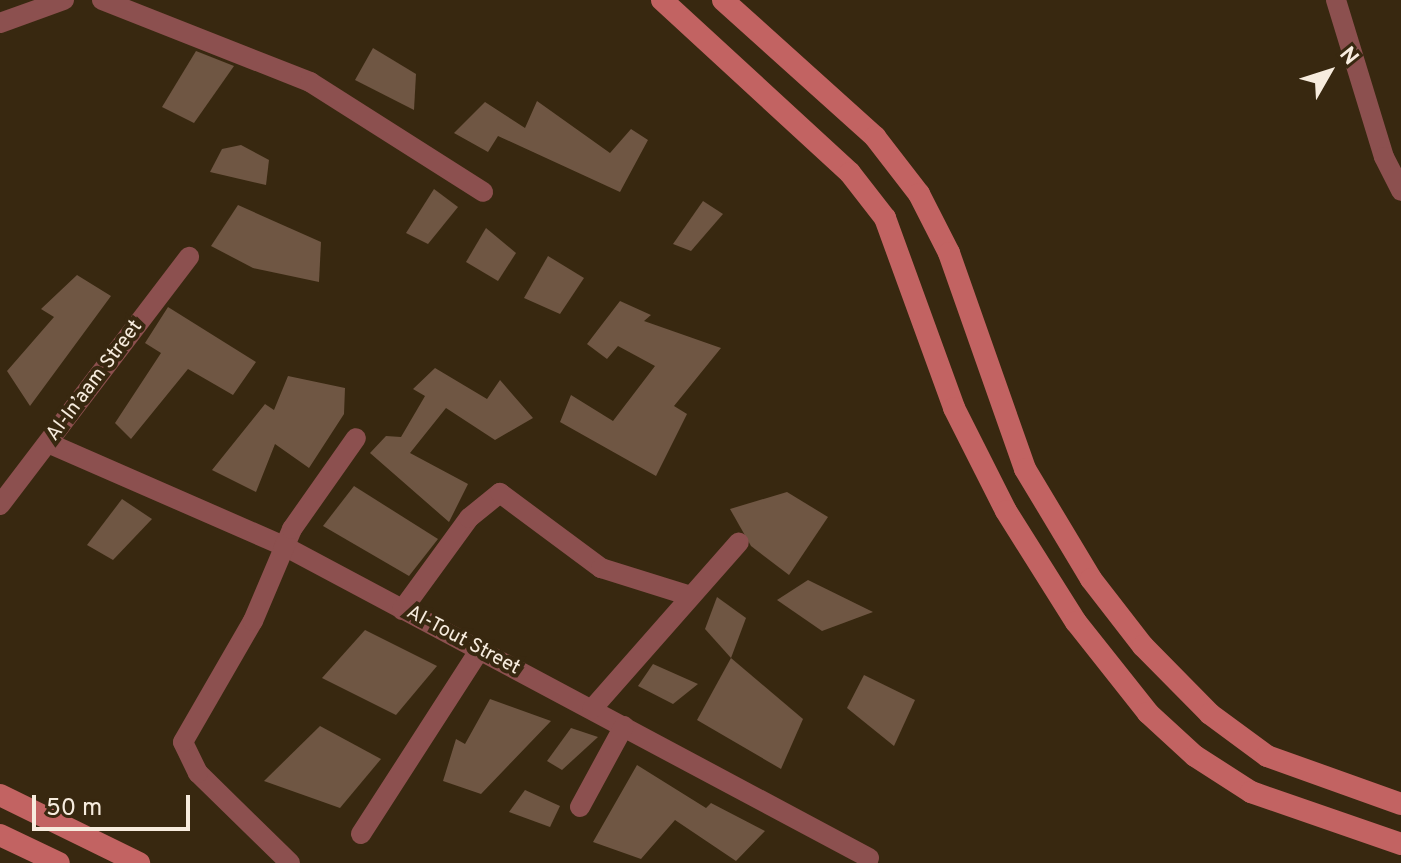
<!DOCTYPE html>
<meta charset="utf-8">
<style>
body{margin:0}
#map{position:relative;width:1401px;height:863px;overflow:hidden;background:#382810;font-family:Overpass,sans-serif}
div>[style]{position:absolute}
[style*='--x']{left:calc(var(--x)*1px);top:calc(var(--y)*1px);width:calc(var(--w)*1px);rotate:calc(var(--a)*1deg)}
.building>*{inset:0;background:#6f5643}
.minor>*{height:20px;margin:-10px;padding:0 10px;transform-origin:10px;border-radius:10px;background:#8c504f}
.secondary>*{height:22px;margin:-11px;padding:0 11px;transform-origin:11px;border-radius:11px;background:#c26362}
span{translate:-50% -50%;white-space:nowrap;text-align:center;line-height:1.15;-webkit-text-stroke:8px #382810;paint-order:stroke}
.street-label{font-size:20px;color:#f7ecde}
.north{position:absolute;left:1289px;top:32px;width:80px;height:80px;-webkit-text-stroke:6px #382810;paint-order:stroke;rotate:51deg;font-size:22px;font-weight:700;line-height:32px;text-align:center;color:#f7ecde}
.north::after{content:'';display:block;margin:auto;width:28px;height:36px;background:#f7ecde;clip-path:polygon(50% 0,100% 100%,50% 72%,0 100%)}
.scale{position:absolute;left:32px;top:795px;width:158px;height:36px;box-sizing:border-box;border:4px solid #f7ecde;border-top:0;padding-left:10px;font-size:24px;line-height:28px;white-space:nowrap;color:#f7ecde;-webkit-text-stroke:6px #382810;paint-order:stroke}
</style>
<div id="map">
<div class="building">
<div style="clip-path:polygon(373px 48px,416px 74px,414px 110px,355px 80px)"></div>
<div style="clip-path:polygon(196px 51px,234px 66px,194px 123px,162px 107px)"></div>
<div style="clip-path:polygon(537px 101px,610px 153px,631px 129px,648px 140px,620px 192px,498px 136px,488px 152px,454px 133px,485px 102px,525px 128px)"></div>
<div style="clip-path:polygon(241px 145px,269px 160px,266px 185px,210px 172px,222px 149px)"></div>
<div style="clip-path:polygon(434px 189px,458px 207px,428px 244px,406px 233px)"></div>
<div style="clip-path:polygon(703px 201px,723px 214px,691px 251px,673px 244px)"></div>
<div style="clip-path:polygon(238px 205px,321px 242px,319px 282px,253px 268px,211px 246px)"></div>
<div style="clip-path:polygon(486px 228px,516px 253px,498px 281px,466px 262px)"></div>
<div style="clip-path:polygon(548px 256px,584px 278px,560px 314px,524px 298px)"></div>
<div style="clip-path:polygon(77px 275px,111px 296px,30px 406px,7px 371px,54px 317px,41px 309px)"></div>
<div style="clip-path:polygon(620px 301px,651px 315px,644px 321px,721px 348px,674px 406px,687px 414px,656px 476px,560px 422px,571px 395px,613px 421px,655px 366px,618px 346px,607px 359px,587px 344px)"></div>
<div style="clip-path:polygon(168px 307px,256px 362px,233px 395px,188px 369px,131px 439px,115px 423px,161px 353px,145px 343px)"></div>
<div style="clip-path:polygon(435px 368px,487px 399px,500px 380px,533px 418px,495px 440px,446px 408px,410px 453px,468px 484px,449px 522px,370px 453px,386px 436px,401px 437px,425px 396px,413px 389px)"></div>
<div style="clip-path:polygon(288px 376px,345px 388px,344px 414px,309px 468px,275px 444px,256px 492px,212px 470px,265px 404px,274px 410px)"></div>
<div style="clip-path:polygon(354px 486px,438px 539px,409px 576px,323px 526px)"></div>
<div style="clip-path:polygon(787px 492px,828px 517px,789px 575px,751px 546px,730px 509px)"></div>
<div style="clip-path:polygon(122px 499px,152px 519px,113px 560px,87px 545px)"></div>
<div style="clip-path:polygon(808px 580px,873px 612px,822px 631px,777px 600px)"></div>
<div style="clip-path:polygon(717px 597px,746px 618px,731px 658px,705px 629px)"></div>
<div style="clip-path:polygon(365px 630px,437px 666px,396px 715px,322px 678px)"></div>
<div style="clip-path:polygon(731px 658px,803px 719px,781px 769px,697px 720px)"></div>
<div style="clip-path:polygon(653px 664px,698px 684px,673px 704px,638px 686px)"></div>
<div style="clip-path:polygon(864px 675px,915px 700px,894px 746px,847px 708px)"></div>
<div style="clip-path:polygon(490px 699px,551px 721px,481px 794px,443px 781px,456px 739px,465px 744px)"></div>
<div style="clip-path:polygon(320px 726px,381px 759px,340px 808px,264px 781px)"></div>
<div style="clip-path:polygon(571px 728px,598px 737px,562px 770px,547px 761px)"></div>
<div style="clip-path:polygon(637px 765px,706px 808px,711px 803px,765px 831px,736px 861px,675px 820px,641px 859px,593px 842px)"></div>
<div style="clip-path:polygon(525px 790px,560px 806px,550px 827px,509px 812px)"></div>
</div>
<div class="minor">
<div style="--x:102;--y:0;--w:224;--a:21.5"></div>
<div style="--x:310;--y:82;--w:205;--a:32.4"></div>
<div style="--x:1336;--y:0;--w:164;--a:73"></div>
<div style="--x:1384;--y:157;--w:38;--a:63"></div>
<div style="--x:0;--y:23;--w:68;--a:-19.8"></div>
<div style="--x:48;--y:443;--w:257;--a:23.6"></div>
<div style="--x:284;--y:546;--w:663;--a:28.07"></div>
<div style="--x:0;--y:505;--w:312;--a:-52.7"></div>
<div style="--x:402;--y:610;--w:114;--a:-53.9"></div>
<div style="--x:469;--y:518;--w:40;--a:-39"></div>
<div style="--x:500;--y:493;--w:126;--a:36.6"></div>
<div style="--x:601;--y:568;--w:90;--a:17.4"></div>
<div style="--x:592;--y:709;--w:222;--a:-48.6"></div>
<div style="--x:580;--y:807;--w:92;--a:-61.5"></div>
<div style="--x:361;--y:834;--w:218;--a:-57.2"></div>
<div style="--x:290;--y:863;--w:129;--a:-135.6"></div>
<div style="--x:198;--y:773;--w:34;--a:-116"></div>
<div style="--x:183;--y:742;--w:140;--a:-60"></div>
<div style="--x:253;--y:621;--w:100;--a:-67"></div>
<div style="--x:292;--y:529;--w:111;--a:-54.9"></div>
</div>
<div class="secondary">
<div style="--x:662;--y:0;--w:255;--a:42.6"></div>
<div style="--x:850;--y:173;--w:57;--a:52.1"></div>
<div style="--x:885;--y:218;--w:202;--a:70"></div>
<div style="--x:954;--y:408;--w:115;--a:63.2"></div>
<div style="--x:1006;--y:511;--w:131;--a:57.8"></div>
<div style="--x:1076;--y:622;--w:116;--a:51.6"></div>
<div style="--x:1148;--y:713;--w:64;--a:42.5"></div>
<div style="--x:1195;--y:756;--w:67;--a:32.7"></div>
<div style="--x:1251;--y:792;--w:159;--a:19.1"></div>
<div style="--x:723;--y:0;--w:205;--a:42"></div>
<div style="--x:875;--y:137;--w:72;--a:52.3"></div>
<div style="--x:919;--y:194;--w:66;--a:63"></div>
<div style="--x:949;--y:253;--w:229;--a:70.6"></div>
<div style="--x:1025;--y:469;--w:128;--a:59"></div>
<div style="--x:1091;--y:579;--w:85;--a:52.2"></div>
<div style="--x:1143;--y:646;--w:95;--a:45.4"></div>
<div style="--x:1210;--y:714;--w:71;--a:36.4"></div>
<div style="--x:1267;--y:756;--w:142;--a:19.7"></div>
<div style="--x:0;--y:795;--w:155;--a:26.1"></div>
<div style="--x:0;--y:835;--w:65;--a:25.4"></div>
</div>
<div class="street-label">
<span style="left:95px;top:381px;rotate:-53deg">Al-In’aam Street</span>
<span style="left:463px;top:641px;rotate:28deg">Al-Tout Street</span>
</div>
<div class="north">N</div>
<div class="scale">50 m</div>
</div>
